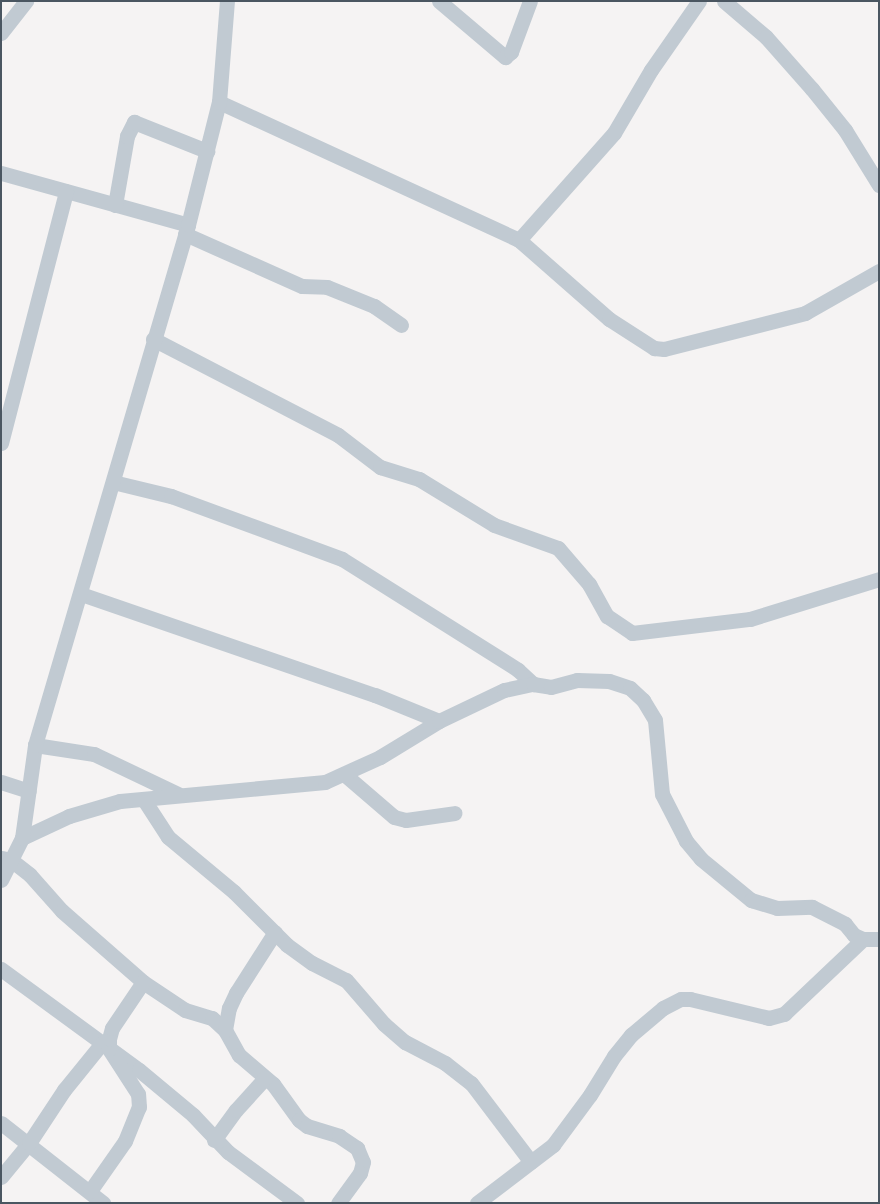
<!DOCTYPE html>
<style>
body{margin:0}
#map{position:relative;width:880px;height:1204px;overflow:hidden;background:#f5f3f3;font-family:"DejaVu Sans",sans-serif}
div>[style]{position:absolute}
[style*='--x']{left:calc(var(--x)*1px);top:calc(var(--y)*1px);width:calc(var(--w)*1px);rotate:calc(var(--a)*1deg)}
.minor>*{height:15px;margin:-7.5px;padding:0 7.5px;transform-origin:7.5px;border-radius:7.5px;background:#c1cad2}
span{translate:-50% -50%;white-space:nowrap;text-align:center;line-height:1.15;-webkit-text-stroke:4px #fff;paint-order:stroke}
.frame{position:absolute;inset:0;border:2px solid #4a5661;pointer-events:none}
</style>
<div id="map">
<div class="minor">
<div style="--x:439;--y:1;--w:87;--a:40.3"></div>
<div style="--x:505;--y:57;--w:8;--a:-40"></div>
<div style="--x:511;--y:52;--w:54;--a:-69.6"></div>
<div style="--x:724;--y:1;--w:55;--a:40.6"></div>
<div style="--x:766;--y:37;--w:69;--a:48.5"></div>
<div style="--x:812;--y:89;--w:53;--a:51.2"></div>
<div style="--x:845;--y:130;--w:65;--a:58.3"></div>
<div style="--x:1;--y:33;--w:41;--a:-52"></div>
<div style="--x:219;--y:102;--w:330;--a:24.7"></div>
<div style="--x:519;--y:240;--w:120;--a:41.3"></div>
<div style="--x:609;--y:319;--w:54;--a:32.8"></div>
<div style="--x:654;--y:348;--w:10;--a:6"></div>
<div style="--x:664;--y:349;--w:146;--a:-14.3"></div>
<div style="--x:805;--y:313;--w:85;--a:-29.6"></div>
<div style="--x:1;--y:173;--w:194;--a:15.5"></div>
<div style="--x:115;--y:205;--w:70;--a:-80.1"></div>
<div style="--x:127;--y:136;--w:16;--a:-63"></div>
<div style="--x:134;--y:122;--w:79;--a:21.7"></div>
<div style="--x:185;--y:234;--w:128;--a:24"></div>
<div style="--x:302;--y:286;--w:25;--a:2"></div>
<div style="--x:327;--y:287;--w:51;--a:22"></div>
<div style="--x:374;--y:306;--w:33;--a:35"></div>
<div style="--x:519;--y:240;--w:143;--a:-48.4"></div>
<div style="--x:614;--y:133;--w:73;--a:-59.6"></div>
<div style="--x:651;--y:70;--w:84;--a:-55.2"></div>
<div style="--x:153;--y:339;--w:208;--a:27.4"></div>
<div style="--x:338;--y:435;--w:53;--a:37.3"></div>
<div style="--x:380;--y:467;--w:41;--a:17.1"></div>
<div style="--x:419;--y:479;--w:88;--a:31.5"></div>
<div style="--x:494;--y:525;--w:68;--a:19.8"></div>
<div style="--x:558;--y:548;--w:48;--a:49.3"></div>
<div style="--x:589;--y:584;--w:37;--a:61"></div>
<div style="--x:607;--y:616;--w:30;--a:34"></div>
<div style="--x:632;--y:633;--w:119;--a:-6.8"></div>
<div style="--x:750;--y:619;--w:135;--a:-17.2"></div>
<div style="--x:1;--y:443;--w:260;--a:-75.5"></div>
<div style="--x:113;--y:482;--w:60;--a:13.6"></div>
<div style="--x:171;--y:496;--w:182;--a:20.2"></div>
<div style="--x:342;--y:559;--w:208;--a:32.2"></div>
<div style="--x:518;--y:670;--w:21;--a:43"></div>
<div style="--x:81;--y:594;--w:311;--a:19"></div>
<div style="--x:375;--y:695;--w:69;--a:22.1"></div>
<div style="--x:35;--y:745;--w:60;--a:8.7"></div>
<div style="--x:94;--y:754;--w:93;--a:25.5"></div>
<div style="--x:344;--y:774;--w:66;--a:40.7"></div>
<div style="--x:394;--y:817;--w:12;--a:14"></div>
<div style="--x:406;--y:820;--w:49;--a:-8.1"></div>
<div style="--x:1;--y:782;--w:29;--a:18"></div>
<div style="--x:144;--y:800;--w:44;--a:57"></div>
<div style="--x:168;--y:837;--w:86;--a:39.8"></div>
<div style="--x:234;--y:892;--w:75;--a:45"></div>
<div style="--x:287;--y:945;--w:31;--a:36"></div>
<div style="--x:312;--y:963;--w:38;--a:27"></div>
<div style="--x:346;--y:980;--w:58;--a:49.2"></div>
<div style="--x:384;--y:1024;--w:28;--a:41"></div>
<div style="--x:405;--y:1042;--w:45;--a:27.7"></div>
<div style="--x:445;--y:1063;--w:33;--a:38"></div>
<div style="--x:471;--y:1083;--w:99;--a:52.8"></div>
<div style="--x:22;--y:838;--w:52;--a:-25.1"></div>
<div style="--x:69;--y:816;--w:53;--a:-16.4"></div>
<div style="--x:120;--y:801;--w:206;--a:-5.3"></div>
<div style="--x:325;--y:782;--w:60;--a:-24.4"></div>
<div style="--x:380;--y:757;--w:69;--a:-31.4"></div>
<div style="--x:439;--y:721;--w:72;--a:-25.5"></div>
<div style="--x:504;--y:690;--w:30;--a:-12"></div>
<div style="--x:533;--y:684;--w:18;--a:9"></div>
<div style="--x:551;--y:687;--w:27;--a:-15"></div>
<div style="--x:577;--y:680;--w:32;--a:2"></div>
<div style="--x:609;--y:681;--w:22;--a:18"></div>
<div style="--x:630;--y:688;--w:18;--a:43"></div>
<div style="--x:643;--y:700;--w:23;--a:59"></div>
<div style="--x:655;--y:720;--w:74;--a:84.6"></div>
<div style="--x:662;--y:794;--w:53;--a:62.9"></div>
<div style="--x:686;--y:841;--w:23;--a:50"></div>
<div style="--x:701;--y:859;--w:65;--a:39.4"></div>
<div style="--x:751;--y:900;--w:27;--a:17"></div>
<div style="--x:777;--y:908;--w:35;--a:-2"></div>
<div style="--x:812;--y:907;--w:37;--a:27"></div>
<div style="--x:845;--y:924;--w:14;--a:51"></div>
<div style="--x:854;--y:935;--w:10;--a:24"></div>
<div style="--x:863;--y:939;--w:16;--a:0"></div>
<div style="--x:2;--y:858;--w:9;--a:13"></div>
<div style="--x:11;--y:860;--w:24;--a:38"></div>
<div style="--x:30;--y:875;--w:48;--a:48.4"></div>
<div style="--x:62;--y:911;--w:108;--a:41.2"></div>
<div style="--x:143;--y:982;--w:50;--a:33.7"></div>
<div style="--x:185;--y:1010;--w:28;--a:17"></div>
<div style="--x:212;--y:1018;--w:18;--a:43"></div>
<div style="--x:225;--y:1030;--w:29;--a:61"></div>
<div style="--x:239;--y:1055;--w:45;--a:40.5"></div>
<div style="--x:273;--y:1084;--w:44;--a:54.2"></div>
<div style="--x:299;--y:1120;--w:10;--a:37"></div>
<div style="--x:307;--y:1126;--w:34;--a:17"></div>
<div style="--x:339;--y:1136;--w:22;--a:34"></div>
<div style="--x:357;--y:1148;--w:15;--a:67"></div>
<div style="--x:363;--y:1162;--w:11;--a:105"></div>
<div style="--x:360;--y:1173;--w:37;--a:126"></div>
<div style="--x:1;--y:880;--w:47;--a:-63.4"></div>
<div style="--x:22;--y:838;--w:94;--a:-82"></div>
<div style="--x:35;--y:745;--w:542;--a:-73.6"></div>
<div style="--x:188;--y:225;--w:127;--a:-75.9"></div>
<div style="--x:219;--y:102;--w:101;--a:-85.5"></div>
<div style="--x:1;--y:969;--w:171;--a:36.2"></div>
<div style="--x:139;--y:1070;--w:70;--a:39.8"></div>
<div style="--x:193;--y:1115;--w:51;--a:46.6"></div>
<div style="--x:228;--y:1152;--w:86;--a:36.5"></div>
<div style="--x:225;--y:1030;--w:22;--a:-80"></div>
<div style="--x:229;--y:1008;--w:17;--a:-65"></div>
<div style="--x:236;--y:993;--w:72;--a:-57.4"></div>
<div style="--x:1;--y:1123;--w:130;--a:38.1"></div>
<div style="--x:214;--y:1140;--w:37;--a:-54"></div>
<div style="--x:236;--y:1110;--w:43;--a:-47.8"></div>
<div style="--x:1;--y:1177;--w:44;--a:-50.5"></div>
<div style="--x:29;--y:1143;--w:64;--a:-56.6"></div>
<div style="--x:64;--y:1090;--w:60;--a:-51"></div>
<div style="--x:90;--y:1191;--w:61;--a:-55"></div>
<div style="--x:125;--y:1141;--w:37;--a:-68"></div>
<div style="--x:139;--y:1107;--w:13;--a:-94"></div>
<div style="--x:138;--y:1094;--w:54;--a:-122.8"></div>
<div style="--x:109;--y:1049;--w:10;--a:-90"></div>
<div style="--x:109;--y:1039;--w:11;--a:-75"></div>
<div style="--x:112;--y:1028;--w:55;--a:-56"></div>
<div style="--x:477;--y:1203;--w:96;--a:-37.3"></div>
<div style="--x:553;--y:1145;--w:62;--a:-53.5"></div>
<div style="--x:590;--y:1095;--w:46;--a:-58.4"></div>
<div style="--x:614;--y:1056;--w:27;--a:-51"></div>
<div style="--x:631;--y:1035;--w:42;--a:-40.2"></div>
<div style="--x:663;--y:1008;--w:20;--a:-27"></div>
<div style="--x:681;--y:999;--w:9;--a:0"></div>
<div style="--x:690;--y:999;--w:81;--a:13.5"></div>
<div style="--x:769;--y:1018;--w:16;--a:-15"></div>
<div style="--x:784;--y:1014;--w:109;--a:-43.5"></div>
</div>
<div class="frame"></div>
</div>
